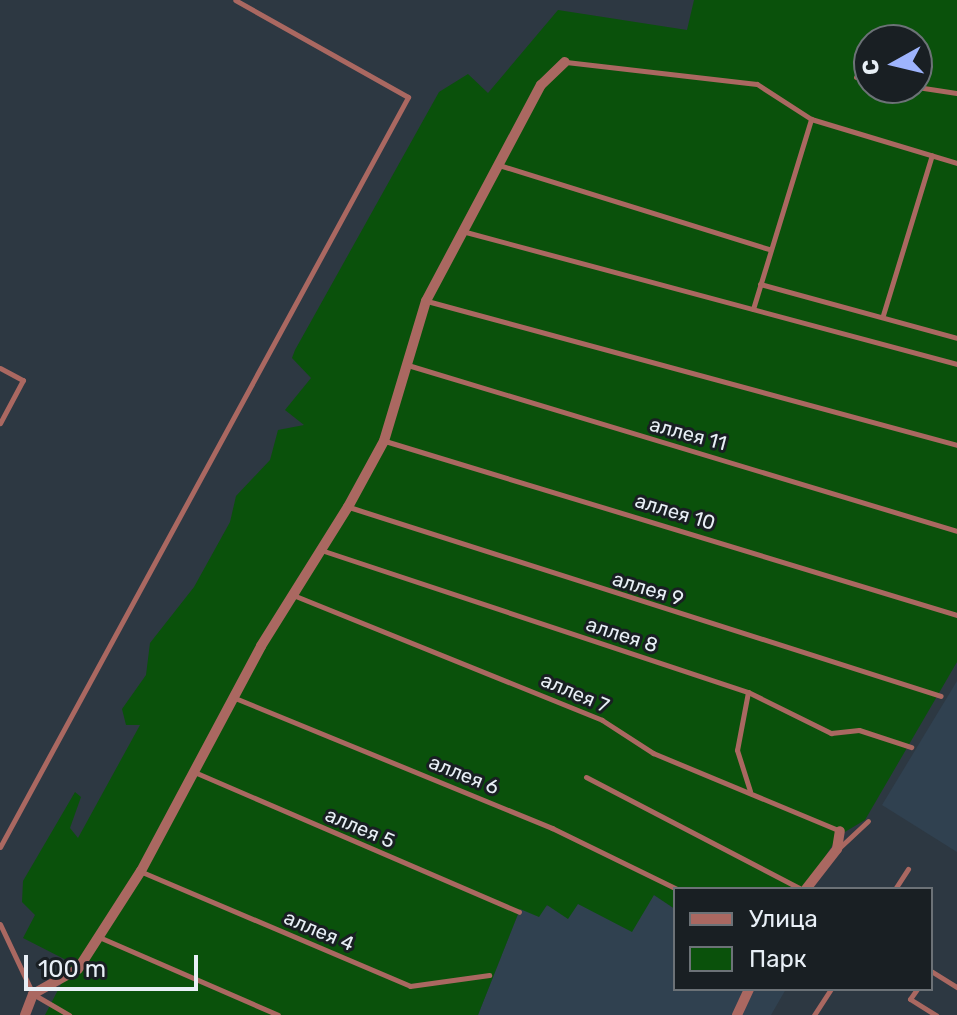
<!DOCTYPE html>
<meta charset="utf-8">
<style>
body{margin:0}
#map{position:relative;width:957px;height:1015px;overflow:hidden;background:#2d3842;font-family:Rubik,sans-serif}
div>[style]{position:absolute}
[style*='--x']{left:calc(var(--x)*1px);top:calc(var(--y)*1px);width:calc(var(--w)*1px);rotate:calc(var(--a)*1deg)}
.built>*{inset:0;background:#304150}
.green>*{inset:0;background:#0a510b}
.lane>*{height:5px;margin:-2.5px;padding:0 2.5px;transform-origin:2.5px;border-radius:2.5px;background:#aa6861}
.street>*{height:10px;margin:-5px;padding:0 5px;transform-origin:5px;border-radius:5px;background:#aa6861}
span{translate:-50% -50%;white-space:nowrap;text-align:center;line-height:1.15;-webkit-text-stroke:6px #191f23;paint-order:stroke}
.street-label{font-size:20px;color:#e8eff6}
.legend{position:absolute;left:673px;top:887px;width:260px;height:104px;box-sizing:border-box;background:#191f23;border:2px solid #6c7277;margin:0;padding:10px 14px;list-style:none;font-size:24px;color:#e8eff6}
.legend li{display:flex;align-items:center;gap:16px;height:40px}
.legend b{width:40px;border:2px solid #6c7277}
.north{position:absolute;left:853px;top:24px;width:80px;height:80px;box-sizing:border-box;background:#191f23;border:2px solid #6c7277;border-radius:50%;rotate:262deg;font-size:22px;font-weight:700;line-height:32px;text-align:center;color:#e8eff6}
.north::after{content:'';display:block;margin:auto;width:28px;height:36px;background:#9eb4fd;clip-path:polygon(50% 0,100% 100%,50% 72%,0 100%)}
.scale{position:absolute;left:24px;top:955px;width:174px;height:36px;box-sizing:border-box;border:4px solid #e8eff6;border-top:0;padding-left:10px;font-size:24px;line-height:28px;white-space:nowrap;color:#e8eff6;-webkit-text-stroke:6px #191f23;paint-order:stroke}
</style>
<div id="map">
<div class="built">
<div style="clip-path:polygon(957px 681px,957px 852px,882px 805px)"></div>
<div style="clip-path:polygon(654px 895px,675px 909px,675px 989px,786px 989px,771px 1015px,478px 1015px,520px 909px)"></div>
</div>
<div class="green">
<div style="clip-path:polygon(evenodd,694px 0,957px 0,957px 662px,865px 820px,838px 836px,805px 889px,675px 889px,675px 909px,654px 895px,632px 932px,578px 904px,568px 919px,547px 905px,539px 917px,520px 909px,478px 1015px,45px 1015px,72px 963px,23px 938px,35px 915px,22px 902px,23px 881px,75px 792px,81px 797px,70px 828px,78px 838px,140px 725px,126px 725px,122px 709px,146px 675px,150px 643px,194px 587px,230px 522px,236px 496px,270px 460px,278px 430px,304px 425px,285px 410px,311px 378px,292px 358px,295px 350px,439px 92px,468px 74px,488px 93px,558px 10px,687px 30px,694px 0,869px 40px,917px 40px,917px 88px,869px 88px,869px 40px)"></div>
</div>
<div class="lane">
<div style="--x:566;--y:62;--w:192;--a:6.6"></div>
<div style="--x:757;--y:84;--w:64;--a:32.9"></div>
<div style="--x:811;--y:119;--w:152;--a:16.8"></div>
<div style="--x:856;--y:77;--w:13;--a:9"></div>
<div style="--x:917;--y:87;--w:40;--a:8.5"></div>
<div style="--x:499;--y:165;--w:283;--a:17.3"></div>
<div style="--x:462;--y:231;--w:513;--a:15.04"></div>
<div style="--x:760;--y:284;--w:204;--a:15.3"></div>
<div style="--x:427;--y:301;--w:549;--a:15.2"></div>
<div style="--x:753;--y:309;--w:199;--a:-73"></div>
<div style="--x:883;--y:315;--w:167;--a:-73"></div>
<div style="--x:411;--y:366;--w:570;--a:16.81"></div>
<div style="--x:0;--y:368;--w:26;--a:28"></div>
<div style="--x:23;--y:380;--w:49;--a:118.1"></div>
<div style="--x:385;--y:441;--w:598;--a:16.92"></div>
<div style="--x:349;--y:507;--w:621;--a:17.71"></div>
<div style="--x:321;--y:550;--w:450;--a:18.4"></div>
<div style="--x:748;--y:692;--w:93;--a:26.3"></div>
<div style="--x:831;--y:733;--w:28;--a:-6"></div>
<div style="--x:859;--y:730;--w:55;--a:18.1"></div>
<div style="--x:293;--y:595;--w:333;--a:22"></div>
<div style="--x:602;--y:720;--w:61;--a:32.9"></div>
<div style="--x:653;--y:753;--w:203;--a:22.6"></div>
<div style="--x:748;--y:692;--w:59;--a:100.7"></div>
<div style="--x:737;--y:750;--w:43;--a:72.4"></div>
<div style="--x:235;--y:698;--w:343;--a:22.3"></div>
<div style="--x:552;--y:828;--w:139;--a:26"></div>
<div style="--x:192;--y:771;--w:356;--a:23.3"></div>
<div style="--x:586;--y:777;--w:242;--a:27.5"></div>
<div style="--x:0;--y:847;--w:854;--a:-61.45"></div>
<div style="--x:408;--y:97;--w:198;--a:-150.7"></div>
<div style="--x:838;--y:849;--w:41;--a:-43"></div>
<div style="--x:142;--y:872;--w:291;--a:23"></div>
<div style="--x:410;--y:986;--w:80;--a:-7.9"></div>
<div style="--x:895;--y:889;--w:24;--a:-57"></div>
<div style="--x:0;--y:924;--w:77;--a:64.8"></div>
<div style="--x:33;--y:994;--w:42;--a:30.3"></div>
<div style="--x:99;--y:937;--w:195;--a:23.5"></div>
<div style="--x:931;--y:971;--w:31;--a:32"></div>
<div style="--x:917;--y:989;--w:12;--a:125"></div>
<div style="--x:910;--y:999;--w:31;--a:32"></div>
<div style="--x:814;--y:1015;--w:31;--a:-57"></div>
</div>
<div class="street">
<div style="--x:806;--y:889;--w:51;--a:-52.2"></div>
<div style="--x:837;--y:849;--w:18;--a:-81"></div>
<div style="--x:25;--y:1015;--w:22;--a:-69"></div>
<div style="--x:33;--y:994;--w:51;--a:-29.1"></div>
<div style="--x:78;--y:969;--w:117;--a:-57.3"></div>
<div style="--x:141;--y:871;--w:255;--a:-61.9"></div>
<div style="--x:261;--y:646;--w:164;--a:-58"></div>
<div style="--x:348;--y:507;--w:75;--a:-61.4"></div>
<div style="--x:384;--y:441;--w:146;--a:-73.3"></div>
<div style="--x:426;--y:301;--w:245;--a:-62"></div>
<div style="--x:541;--y:85;--w:33;--a:-44"></div>
<div style="--x:737;--y:1015;--w:29;--a:-65"></div>
</div>
<div class="street-label">
<span style="left:688px;top:434px;rotate:15deg">аллея 11</span>
<span style="left:675px;top:512px;rotate:17deg">аллея 10</span>
<span style="left:648px;top:589px;rotate:17deg">аллея 9</span>
<span style="left:622px;top:635px;rotate:18deg">аллея 8</span>
<span style="left:575px;top:693px;rotate:23deg">аллея 7</span>
<span style="left:464px;top:775px;rotate:22deg">аллея 6</span>
<span style="left:360px;top:828px;rotate:23deg">аллея 5</span>
<span style="left:319px;top:931px;rotate:23deg">аллея 4</span>
</div>
<ul class="legend">
<li><b style="height:10px;background:#aa6861"></b>Улица</li>
<li><b style="height:22px;background:#0a510b"></b>Парк</li>
</ul>
<div class="north">С</div>
<div class="scale">100 m</div>
</div>
